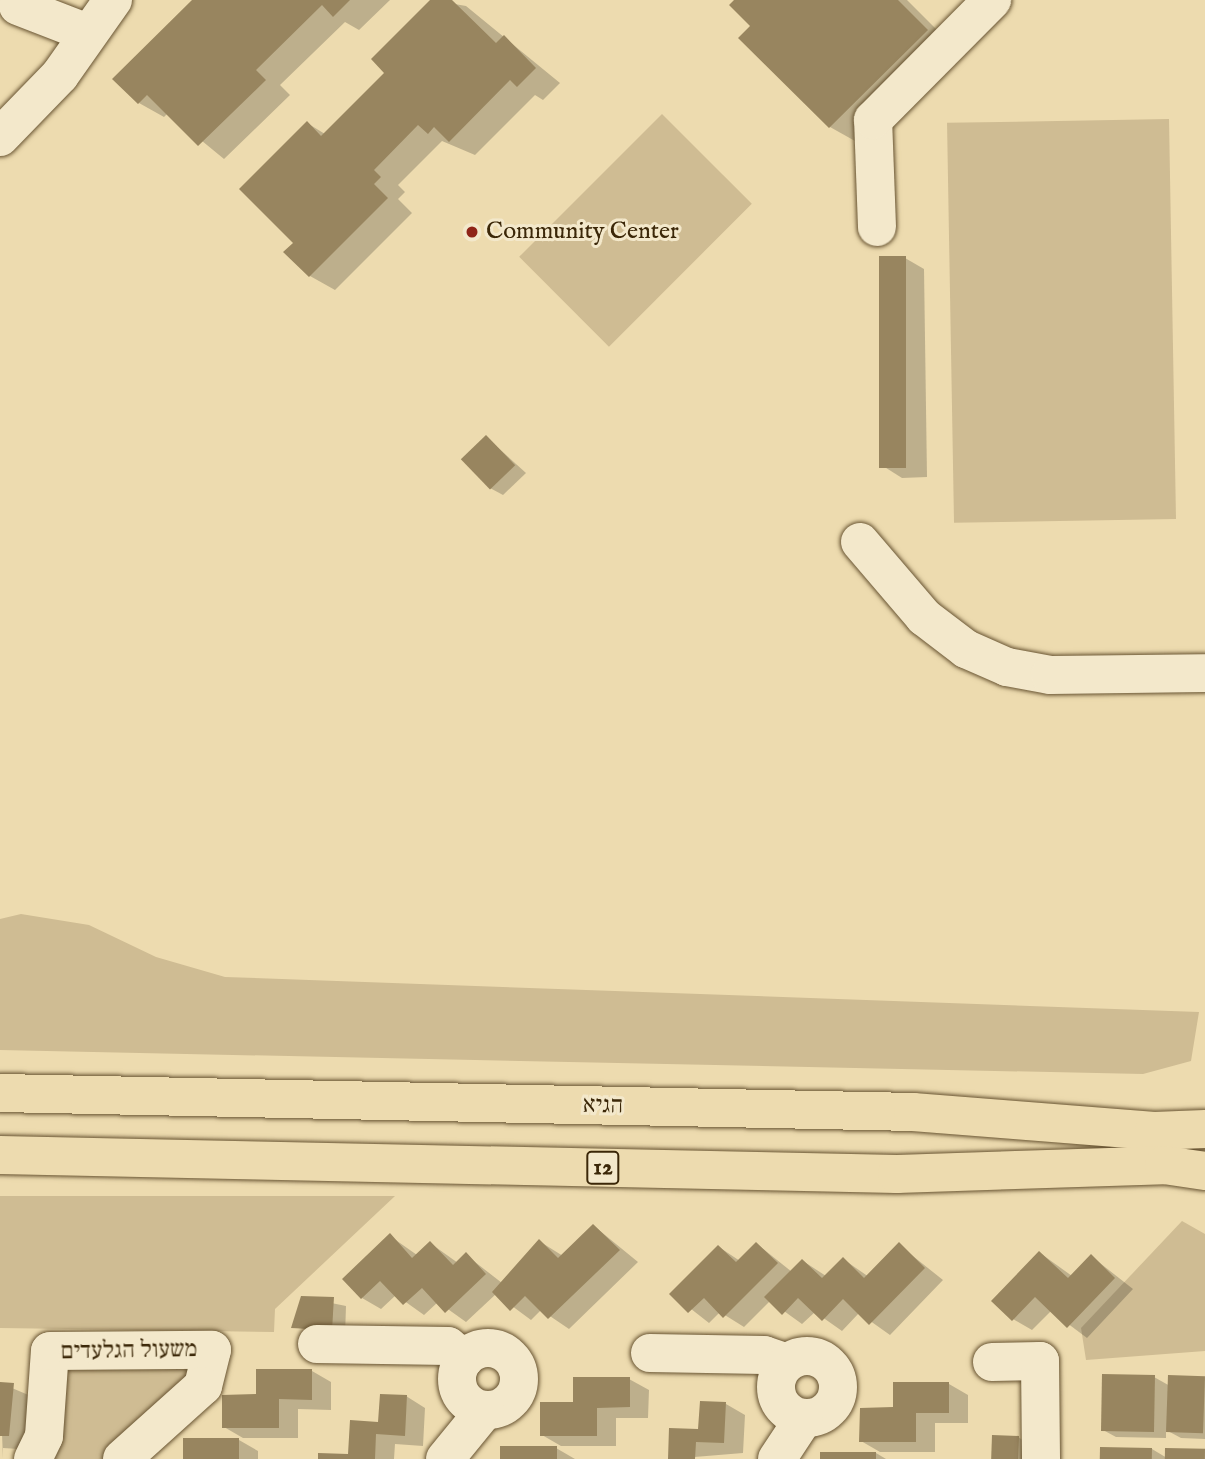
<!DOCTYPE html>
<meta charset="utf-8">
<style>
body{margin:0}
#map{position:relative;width:1205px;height:1459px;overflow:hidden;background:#eddbaf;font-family:"IM FELL English","Frank Ruhl Libre",serif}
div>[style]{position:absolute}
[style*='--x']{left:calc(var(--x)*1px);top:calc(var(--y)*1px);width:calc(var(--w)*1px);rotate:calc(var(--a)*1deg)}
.green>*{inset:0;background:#cfbc93;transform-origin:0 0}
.shadow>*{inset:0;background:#0003}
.building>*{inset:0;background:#98855f;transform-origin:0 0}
.roads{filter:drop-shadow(0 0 2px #685432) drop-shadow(0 0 2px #685432)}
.minor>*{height:38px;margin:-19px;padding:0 19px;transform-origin:19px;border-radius:19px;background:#f3e8cb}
.minor>.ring{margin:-19px;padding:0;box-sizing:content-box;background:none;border:38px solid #f3e8cb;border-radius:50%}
.highway>*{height:38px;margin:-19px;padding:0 19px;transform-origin:19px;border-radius:19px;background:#eddbaf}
.dots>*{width:19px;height:19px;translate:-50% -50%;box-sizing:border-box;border:4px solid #f3e8cb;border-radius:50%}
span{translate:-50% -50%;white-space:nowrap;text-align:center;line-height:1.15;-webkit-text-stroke:6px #f3e8cb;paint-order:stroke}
.shield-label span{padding:2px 5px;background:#f3e8cb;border:2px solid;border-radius:5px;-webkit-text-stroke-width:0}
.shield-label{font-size:23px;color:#3b2708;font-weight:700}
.poi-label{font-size:24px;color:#3b2708}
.left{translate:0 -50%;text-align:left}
.street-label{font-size:24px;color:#3b2708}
</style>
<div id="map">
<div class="green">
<div style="left:662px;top:114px;width:127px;height:202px;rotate:45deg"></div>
<div style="left:1169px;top:119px;width:400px;height:222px;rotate:89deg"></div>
<div style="clip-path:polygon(21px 914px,89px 925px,156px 957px,225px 977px,1199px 1012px,1191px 1061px,1143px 1074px,0 1050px,0 919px)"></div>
<div style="clip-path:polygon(0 1196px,395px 1196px,275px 1309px,274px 1332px,0 1328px)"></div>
<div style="clip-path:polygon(1182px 1221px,1205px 1234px,1205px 1351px,1086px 1360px,1081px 1328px)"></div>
<div style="clip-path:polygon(194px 1360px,188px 1387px,106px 1459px,52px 1459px,63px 1363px)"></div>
</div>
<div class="shadow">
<div style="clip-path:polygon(194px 0,390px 0,359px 30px,345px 22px,280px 85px,290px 95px,224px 159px,168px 113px,164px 117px,139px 103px)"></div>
<div style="clip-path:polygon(432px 0,466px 6px,560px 83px,543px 100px,535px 95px,475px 155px,442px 141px,398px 185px,405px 192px,398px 199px,412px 213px,335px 290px,310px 276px,296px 243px,307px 123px,325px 134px,386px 73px)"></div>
<div style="clip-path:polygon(737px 0,907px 0,952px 45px,855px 141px,830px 127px)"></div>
<div style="clip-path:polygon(905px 258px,924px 269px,927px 477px,902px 478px,883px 466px)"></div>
<div style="clip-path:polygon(486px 437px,526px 473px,503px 495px,490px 488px)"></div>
<div style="clip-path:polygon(594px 1226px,638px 1262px,569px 1329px,541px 1310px,531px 1320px,496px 1294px,466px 1322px,438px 1302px,424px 1315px,396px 1295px,381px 1309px,362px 1298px,390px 1236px,417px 1255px,430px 1243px,458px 1263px,466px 1255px,502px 1283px,539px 1241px,563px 1256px)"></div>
<div style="clip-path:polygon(757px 1244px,792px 1272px,803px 1261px,826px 1276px,843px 1259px,869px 1277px,899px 1245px,943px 1280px,890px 1335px,859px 1313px,842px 1331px,815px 1312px,802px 1324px,770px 1301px,744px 1327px,720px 1312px,709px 1323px,672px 1294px,719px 1247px,740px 1261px)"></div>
<div style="clip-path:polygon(1040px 1253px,1072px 1276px,1091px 1256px,1133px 1289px,1087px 1338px,1051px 1311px,1032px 1330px,1013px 1319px)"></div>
<div style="clip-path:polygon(302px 1297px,346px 1306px,345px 1336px,293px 1327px)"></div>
<div style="clip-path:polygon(312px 1371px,331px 1382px,331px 1410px,298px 1409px,298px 1438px,243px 1438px,224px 1427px,258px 1396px)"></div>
<div style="clip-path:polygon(1154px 1377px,1170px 1386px,1205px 1378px,1205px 1439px,1181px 1438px,1166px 1430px,1166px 1438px,1116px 1437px,1103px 1430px)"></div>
<div style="clip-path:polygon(629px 1379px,649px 1390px,648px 1418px,616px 1418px,616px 1446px,561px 1446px,542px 1435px,575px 1404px)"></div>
<div style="clip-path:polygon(0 1383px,38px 1399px,34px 1450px,3px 1448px,3px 1459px)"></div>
<div style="clip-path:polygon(949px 1384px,968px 1395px,968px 1423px,935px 1423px,935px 1452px,880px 1452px,861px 1441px,895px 1409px)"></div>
<div style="clip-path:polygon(406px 1396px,425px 1408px,423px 1446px,395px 1444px,394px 1459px,319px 1459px,350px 1456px)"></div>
<div style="clip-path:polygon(701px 1403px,726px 1404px,745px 1415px,743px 1453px,670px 1459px,700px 1431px)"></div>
<div style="clip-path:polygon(1018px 1437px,1037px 1449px,1037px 1459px,992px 1459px)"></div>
<div style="clip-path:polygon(239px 1440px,258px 1451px,258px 1459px,185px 1459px)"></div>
<div style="clip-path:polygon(556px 1448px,575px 1459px,502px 1459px)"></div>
<div style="clip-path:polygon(1152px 1449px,1167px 1458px,1205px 1450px,1205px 1459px,1101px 1459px)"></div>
<div style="clip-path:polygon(876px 1453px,886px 1459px,822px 1459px)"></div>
</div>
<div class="building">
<div style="clip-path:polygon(192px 0,350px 0,333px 17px,322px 5px,256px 70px,266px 80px,198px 146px,147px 95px,138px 104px,112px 79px)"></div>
<div style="clip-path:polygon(430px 0,452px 0,496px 43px,504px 35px,536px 68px,517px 87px,510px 80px,449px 142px,434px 127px,428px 134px,418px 125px,374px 170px,381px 177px,374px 184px,388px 198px,309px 277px,283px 252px,293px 243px,239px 189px,307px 121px,321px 136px,384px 73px,371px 59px)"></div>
<div style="clip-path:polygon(734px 0,898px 0,928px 30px,829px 128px,738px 38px,750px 26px,729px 5px)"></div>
<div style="left:879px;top:256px;width:27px;height:212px"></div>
<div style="left:486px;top:435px;width:42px;height:35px;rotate:46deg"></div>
<div style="clip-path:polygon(593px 1224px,620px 1250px,548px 1319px,525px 1296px,510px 1311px,492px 1292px,539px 1239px,558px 1258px)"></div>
<div style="clip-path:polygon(390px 1233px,412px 1258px,430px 1241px,453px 1265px,466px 1252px,486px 1274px,445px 1313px,422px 1288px,403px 1305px,380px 1281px,361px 1299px,342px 1279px)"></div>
<div style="clip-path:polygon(756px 1242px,778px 1263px,723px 1318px,704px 1298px,688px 1313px,669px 1294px,718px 1245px,736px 1262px)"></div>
<div style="clip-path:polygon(899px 1242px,925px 1268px,869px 1325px,843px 1299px,822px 1321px,798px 1298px,782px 1315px,764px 1297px,802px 1259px,822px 1278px,843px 1257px,864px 1278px)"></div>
<div style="clip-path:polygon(1039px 1251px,1068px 1278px,1091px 1254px,1115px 1278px,1067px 1328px,1035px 1297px,1012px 1321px,991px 1301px)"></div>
<div style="clip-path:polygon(301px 1296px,334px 1297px,332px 1330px,291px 1328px)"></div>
<div style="clip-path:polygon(256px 1369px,312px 1369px,312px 1400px,279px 1399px,279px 1428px,222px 1428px,222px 1395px,256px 1394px)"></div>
<div style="left:1102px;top:1374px;width:53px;height:57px;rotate:1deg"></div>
<div style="left:1168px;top:1375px;width:37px;height:57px;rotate:2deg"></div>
<div style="clip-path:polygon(573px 1377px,630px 1377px,630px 1407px,597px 1408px,597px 1436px,540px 1436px,540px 1402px,573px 1402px)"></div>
<div style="clip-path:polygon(0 1382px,14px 1383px,9px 1436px,0 1436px)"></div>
<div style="clip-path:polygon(893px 1382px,949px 1382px,949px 1413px,916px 1413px,916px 1442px,859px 1442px,860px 1408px,893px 1407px)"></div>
<div style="clip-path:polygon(380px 1394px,407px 1395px,405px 1436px,376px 1434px,375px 1459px,318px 1459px,318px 1453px,348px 1454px,350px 1420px,378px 1422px)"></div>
<div style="clip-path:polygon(700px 1401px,726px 1402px,724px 1443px,696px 1442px,695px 1459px,668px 1459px,669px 1428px,698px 1429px)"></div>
<div style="left:992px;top:1435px;width:27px;height:24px;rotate:2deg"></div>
<div style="left:183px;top:1438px;width:56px;height:21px"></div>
<div style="left:500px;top:1446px;width:57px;height:13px"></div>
<div style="left:1100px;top:1447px;width:52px;height:12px;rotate:1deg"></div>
<div style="left:1165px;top:1448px;width:40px;height:11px;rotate:1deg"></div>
<div style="left:820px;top:1452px;width:56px;height:7px"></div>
</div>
<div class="roads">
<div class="minor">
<div style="--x:18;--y:6;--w:72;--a:21.2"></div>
<div style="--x:0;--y:137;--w:86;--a:-45.9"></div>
<div style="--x:60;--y:75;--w:92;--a:-54.8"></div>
<div style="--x:877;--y:227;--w:107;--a:-92.1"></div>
<div style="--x:873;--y:120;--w:169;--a:-45.2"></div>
<div style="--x:860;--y:542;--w:99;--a:49.5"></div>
<div style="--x:924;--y:617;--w:53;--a:37.3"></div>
<div style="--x:966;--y:649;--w:45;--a:23.7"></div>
<div style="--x:1007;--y:667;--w:44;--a:10.5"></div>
<div style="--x:1050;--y:675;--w:155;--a:-0.7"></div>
<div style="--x:317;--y:1344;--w:131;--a:0.9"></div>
<div style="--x:448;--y:1346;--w:21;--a:39"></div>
<div class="ring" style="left:457px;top:1348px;width:24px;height:24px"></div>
<div style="--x:650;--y:1353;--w:114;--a:1"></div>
<div style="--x:764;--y:1355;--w:24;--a:19"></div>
<div class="ring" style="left:776px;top:1356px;width:24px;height:24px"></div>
<div style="--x:992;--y:1362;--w:48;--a:-1.2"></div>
<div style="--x:1040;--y:1361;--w:98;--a:89.4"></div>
<div style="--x:33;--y:1459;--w:25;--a:-64"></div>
<div style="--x:44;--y:1436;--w:85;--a:-86"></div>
<div style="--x:50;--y:1351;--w:162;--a:-0.4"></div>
<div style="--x:212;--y:1350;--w:37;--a:104"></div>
<div style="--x:203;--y:1386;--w:109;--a:138"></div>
<div style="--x:445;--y:1459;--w:63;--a:-50.8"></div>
<div style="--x:777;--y:1459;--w:49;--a:-56.6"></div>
</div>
<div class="highway">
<div style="--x:0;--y:1093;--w:913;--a:1.19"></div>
<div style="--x:913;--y:1112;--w:242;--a:4.5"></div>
<div style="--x:1154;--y:1131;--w:51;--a:-2.2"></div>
<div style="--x:0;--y:1155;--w:897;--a:1.21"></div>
<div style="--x:897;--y:1174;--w:267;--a:-1.9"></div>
<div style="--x:1164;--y:1165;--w:41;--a:8.3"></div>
</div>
</div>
<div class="dots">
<div style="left:472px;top:232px;background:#8f2418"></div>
</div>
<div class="shield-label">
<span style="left:603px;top:1168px">12</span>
</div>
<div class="poi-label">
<span class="left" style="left:486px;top:232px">Community Center</span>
</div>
<div class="street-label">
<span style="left:603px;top:1106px;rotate:1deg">הגיא</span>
<span style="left:129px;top:1351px;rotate:-1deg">משעול הגלעדים</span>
</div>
</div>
